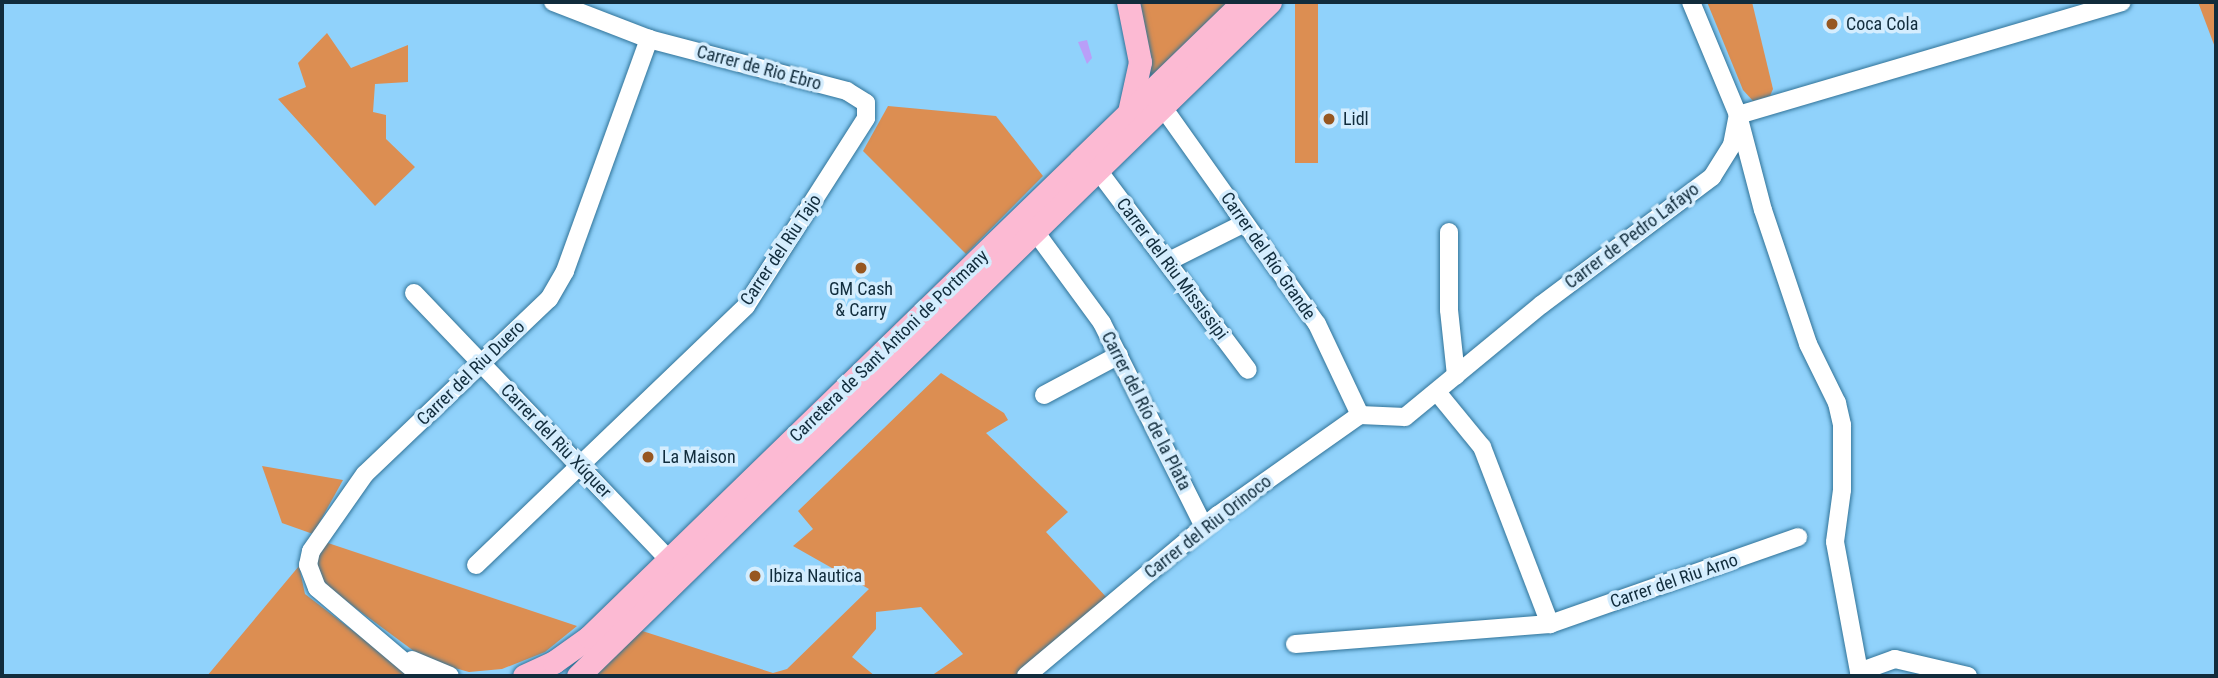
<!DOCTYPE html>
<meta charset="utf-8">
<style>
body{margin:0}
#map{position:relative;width:2218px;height:678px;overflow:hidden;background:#90d2fb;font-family:"Roboto Condensed",sans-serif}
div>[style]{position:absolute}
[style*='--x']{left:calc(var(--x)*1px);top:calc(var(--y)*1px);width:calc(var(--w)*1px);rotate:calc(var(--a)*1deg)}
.green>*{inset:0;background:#dc8e52;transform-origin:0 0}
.water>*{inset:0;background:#b99ff8}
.roads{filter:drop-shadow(0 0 2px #317398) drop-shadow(0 0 2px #317398)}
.minor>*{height:18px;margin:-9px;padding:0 9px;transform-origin:9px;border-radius:9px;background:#fff}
.major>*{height:23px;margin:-11.5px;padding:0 11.5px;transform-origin:11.5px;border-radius:11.5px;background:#fcbad3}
.dots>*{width:19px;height:19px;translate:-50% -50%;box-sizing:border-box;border:4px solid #d4edfe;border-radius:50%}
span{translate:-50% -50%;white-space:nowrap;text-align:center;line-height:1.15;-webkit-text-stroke:7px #d4edfe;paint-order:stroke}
.poi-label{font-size:18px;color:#112c3c}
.left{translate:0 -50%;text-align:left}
.street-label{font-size:18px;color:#112c3c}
.frame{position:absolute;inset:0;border:4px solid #112c3c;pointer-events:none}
</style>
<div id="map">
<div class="green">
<div style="clip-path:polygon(1135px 2px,1230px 2px,1143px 87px)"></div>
<div style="left:1295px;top:2px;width:23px;height:161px"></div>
<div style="clip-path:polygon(1707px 2px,1752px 2px,1773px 89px,1770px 96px,1753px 101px,1743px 90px)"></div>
<div style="clip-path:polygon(2198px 2px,2216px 2px,2216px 50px)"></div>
<div style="clip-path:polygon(327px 33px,351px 68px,408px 45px,408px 82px,375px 84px,373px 112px,386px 115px,386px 139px,415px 167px,375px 206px,278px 99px,306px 87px,298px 63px)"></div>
<div style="clip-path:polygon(888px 106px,996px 116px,1043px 176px,966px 254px,863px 151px)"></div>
<div style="clip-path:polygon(941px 373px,1004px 413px,1008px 420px,986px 433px,1068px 512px,1046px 532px,1108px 599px,1015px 676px,931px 676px,963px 654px,921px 607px,876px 612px,876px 629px,852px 657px,875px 676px,587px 676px,633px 628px,773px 673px,787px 669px,869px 589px,793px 546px,813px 529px,798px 511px)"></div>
<div style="clip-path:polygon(262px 466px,343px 480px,313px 534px,282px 523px)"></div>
<div style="clip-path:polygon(322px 541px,577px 626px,545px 652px,502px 669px,469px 672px,426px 660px,319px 581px,316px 554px)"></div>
<div style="clip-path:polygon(299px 566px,305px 594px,412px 676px,207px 676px)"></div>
</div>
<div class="water">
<div style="clip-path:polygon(1087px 40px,1092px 58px,1087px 64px,1078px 42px)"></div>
</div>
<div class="roads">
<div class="minor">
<div style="--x:1691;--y:2;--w:122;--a:67.4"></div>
<div style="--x:1738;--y:115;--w:98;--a:75.3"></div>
<div style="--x:1763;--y:210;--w:141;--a:71.4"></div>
<div style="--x:1808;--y:344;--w:66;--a:63.8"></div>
<div style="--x:1837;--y:403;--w:23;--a:77"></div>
<div style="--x:1842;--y:425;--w:65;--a:90"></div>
<div style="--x:1842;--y:490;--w:52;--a:97.7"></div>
<div style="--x:1835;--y:542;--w:132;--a:79.5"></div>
<div style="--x:1859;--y:672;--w:38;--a:-20"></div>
<div style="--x:1895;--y:659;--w:75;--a:13.1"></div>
<div style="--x:1162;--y:106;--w:267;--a:54.6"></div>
<div style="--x:1317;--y:324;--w:101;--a:64.7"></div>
<div style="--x:1738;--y:115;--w:400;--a:-16.4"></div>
<div style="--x:1097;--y:169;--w:251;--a:53.1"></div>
<div style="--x:1034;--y:230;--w:115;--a:53.8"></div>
<div style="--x:1102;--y:323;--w:228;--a:63.4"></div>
<div style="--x:1449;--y:232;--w:78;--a:90"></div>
<div style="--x:1449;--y:310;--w:66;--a:83.9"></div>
<div style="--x:1167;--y:262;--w:87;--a:-26.6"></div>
<div style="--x:414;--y:293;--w:368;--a:46.3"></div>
<div style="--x:1044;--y:395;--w:85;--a:-28.1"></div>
<div style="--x:476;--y:565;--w:374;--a:-43.8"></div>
<div style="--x:746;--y:306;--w:223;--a:-57.4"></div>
<div style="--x:866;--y:118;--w:15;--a:-90"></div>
<div style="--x:866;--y:103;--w:22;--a:-148"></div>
<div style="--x:847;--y:91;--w:205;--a:-165.3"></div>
<div style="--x:649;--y:39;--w:103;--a:-158.9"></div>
<div style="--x:1550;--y:624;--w:263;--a:-19.3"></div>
<div style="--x:1295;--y:644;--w:256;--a:-4.5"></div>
<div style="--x:1550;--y:624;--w:190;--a:-111"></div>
<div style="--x:1482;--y:447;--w:71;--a:-129.3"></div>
<div style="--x:412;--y:660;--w:41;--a:22.8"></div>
<div style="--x:421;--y:676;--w:136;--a:-139.8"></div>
<div style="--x:317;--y:588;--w:25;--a:-111"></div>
<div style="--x:308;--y:565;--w:14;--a:-78"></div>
<div style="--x:311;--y:551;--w:94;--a:-55"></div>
<div style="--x:365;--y:474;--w:254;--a:-43.6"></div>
<div style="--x:549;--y:299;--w:32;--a:-60"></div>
<div style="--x:565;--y:271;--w:247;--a:-70.1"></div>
<div style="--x:1026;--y:676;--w:251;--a:-40"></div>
<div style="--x:1218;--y:515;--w:174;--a:-35.2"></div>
<div style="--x:1360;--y:415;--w:45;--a:2.5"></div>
<div style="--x:1405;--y:417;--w:176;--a:-39.5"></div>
<div style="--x:1541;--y:305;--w:214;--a:-36.8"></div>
<div style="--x:1712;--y:177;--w:38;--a:-58"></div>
<div style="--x:1732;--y:145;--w:31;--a:-79"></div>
</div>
<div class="major">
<div style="--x:1128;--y:2;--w:61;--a:78.7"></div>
<div style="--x:1140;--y:62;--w:51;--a:102.4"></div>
<div style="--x:524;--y:676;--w:33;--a:-25"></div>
<div style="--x:554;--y:662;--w:43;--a:-35.5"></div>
<div style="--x:589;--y:637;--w:912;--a:-44.16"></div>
<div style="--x:578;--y:676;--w:966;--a:-44.25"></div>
</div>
</div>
<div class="dots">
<div style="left:1832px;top:24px;background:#975721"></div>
<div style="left:1329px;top:119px;background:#975721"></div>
<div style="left:861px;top:268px;background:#975721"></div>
<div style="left:648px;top:457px;background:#975721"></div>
<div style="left:755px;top:576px;background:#975721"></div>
</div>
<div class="poi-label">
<span class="left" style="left:1846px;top:24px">Coca Cola</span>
<span class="left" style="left:1343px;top:119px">Lidl</span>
<span style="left:861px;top:300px">GM Cash<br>&amp; Carry</span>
<span class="left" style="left:662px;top:457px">La Maison</span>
<span class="left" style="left:769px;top:576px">Ibiza Nautica</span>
</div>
<div class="street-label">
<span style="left:759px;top:68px;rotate:15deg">Carrer de Rio Ebro</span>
<span style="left:1632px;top:236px;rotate:-37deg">Carrer de Pedro Lafayo</span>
<span style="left:781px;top:250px;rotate:-56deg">Carrer del Riu Tajo</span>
<span style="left:1268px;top:256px;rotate:55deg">Carrer del Río Grande</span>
<span style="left:1172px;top:269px;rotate:53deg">Carrer del Riu Mississipi</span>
<span style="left:889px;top:346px;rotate:-44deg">Carretera de Sant Antoni de Portmany</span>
<span style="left:471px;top:373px;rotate:-44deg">Carrer del Riu Duero</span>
<span style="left:1146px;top:411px;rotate:63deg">Carrer del Río de la Plata</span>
<span style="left:556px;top:441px;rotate:46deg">Carrer del Riu Xúquer</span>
<span style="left:1208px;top:527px;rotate:-38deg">Carrer del Riu Orinoco</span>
<span style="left:1674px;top:581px;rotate:-19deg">Carrer del Riu Arno</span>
</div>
<div class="frame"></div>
</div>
